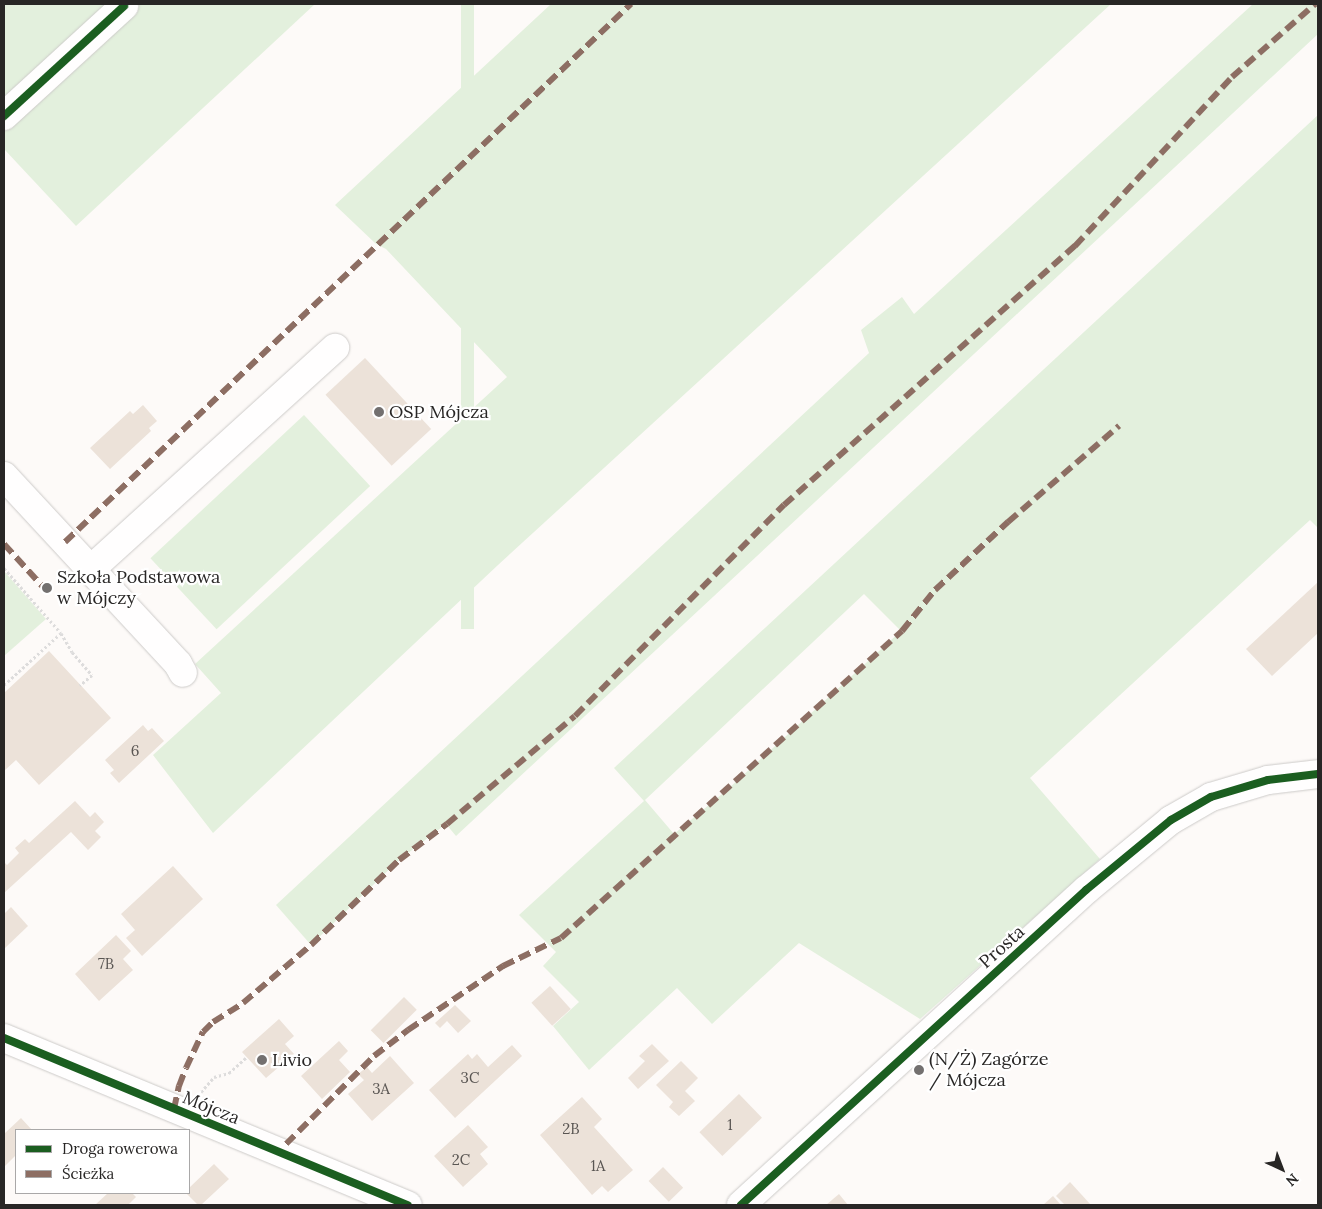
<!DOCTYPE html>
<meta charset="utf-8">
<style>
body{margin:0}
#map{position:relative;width:1322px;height:1209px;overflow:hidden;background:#fdfaf8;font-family:Lora,serif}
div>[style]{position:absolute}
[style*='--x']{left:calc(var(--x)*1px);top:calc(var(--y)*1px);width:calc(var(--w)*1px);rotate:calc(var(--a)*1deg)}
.green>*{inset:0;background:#e3f0dd;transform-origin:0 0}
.building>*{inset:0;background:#ece2d9;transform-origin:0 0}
.path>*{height:3px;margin-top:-1.5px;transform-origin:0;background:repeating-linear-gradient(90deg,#dddcdc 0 2.5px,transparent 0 5px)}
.roads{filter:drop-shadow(0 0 1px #cdcbc9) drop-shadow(0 0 1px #cdcbc9)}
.minor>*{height:28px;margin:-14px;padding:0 14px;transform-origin:14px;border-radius:14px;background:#fffefe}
.quiet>*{height:6px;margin-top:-3px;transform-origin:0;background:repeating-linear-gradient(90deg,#8d6e63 0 12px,transparent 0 18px)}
.cycleway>*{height:8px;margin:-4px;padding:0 4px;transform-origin:4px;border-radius:4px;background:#1b5e20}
.dots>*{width:14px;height:14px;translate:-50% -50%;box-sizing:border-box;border:2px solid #fff;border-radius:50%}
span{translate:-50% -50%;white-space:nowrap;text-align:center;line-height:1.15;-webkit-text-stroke:4.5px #fff;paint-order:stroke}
.number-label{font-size:15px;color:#595552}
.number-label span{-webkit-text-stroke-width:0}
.poi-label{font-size:18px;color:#282625}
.left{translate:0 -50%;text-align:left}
.street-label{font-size:18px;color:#282625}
.frame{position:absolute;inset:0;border:5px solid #282625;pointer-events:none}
.legend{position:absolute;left:15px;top:1129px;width:175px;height:65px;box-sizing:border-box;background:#fff;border:1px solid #a9a8a8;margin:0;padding:6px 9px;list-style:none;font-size:15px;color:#282625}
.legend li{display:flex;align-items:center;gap:10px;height:25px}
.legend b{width:25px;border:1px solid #a9a8a8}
.north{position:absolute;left:1257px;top:1144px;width:50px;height:50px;-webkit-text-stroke:4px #fff;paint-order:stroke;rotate:137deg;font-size:14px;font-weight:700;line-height:20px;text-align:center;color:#282625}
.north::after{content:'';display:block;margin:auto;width:18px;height:22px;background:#282625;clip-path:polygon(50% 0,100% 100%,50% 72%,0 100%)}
</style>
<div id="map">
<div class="green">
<div style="clip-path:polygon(4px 4px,315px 4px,76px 226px,4px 149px)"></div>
<div style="left:461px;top:4px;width:13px;height:625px"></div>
<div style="clip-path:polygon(551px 4px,1111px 4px,498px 565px,213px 833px,153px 755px,221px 693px,195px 664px,507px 377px,386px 249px,376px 244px,335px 205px)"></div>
<div style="clip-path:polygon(1253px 4px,1318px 4px,1318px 34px,456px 836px,446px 824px,399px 860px,311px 945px,276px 905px,869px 353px,861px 330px,902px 297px,914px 314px)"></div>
<div style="clip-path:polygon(evenodd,1318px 115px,1318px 528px,1310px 520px,1030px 778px,1100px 859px,920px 1019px,799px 943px,712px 1024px,677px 988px,589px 1070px,553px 1026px,579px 1002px,543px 966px,556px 952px,519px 915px,644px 801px,614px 768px,1318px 115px,864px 594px,901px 631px,728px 789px,674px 834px,645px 800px,864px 594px)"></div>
<div style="left:304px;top:415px;width:97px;height:210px;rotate:47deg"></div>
<div style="clip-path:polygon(4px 571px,46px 619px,4px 656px)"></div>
</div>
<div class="building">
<div style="left:365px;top:358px;width:97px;height:54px;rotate:47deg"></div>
<div style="clip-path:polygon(143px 405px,157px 421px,149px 428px,151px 431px,110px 469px,90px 448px,130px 411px,133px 414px)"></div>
<div style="clip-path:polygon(1318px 582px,1318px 633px,1272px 676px,1246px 649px)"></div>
<div style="clip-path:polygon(49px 651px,111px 718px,39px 785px,16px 760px,4px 771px,4px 693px)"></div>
<div style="clip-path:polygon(143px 725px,148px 731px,152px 728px,164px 741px,119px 783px,110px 773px,114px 770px,105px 760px)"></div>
<div style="clip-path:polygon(75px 801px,90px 817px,95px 812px,104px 822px,95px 831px,101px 837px,88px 850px,71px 832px,4px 893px,4px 862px,7px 865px,19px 853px,15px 848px,25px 839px,29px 843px)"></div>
<div style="clip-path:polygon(173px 866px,203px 899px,142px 956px,126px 938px,135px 930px,121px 914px)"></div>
<div style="clip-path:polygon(11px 907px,28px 926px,4px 949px,4px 914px)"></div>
<div style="clip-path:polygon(116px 935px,131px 951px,123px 959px,133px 970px,99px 1001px,75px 974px)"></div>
<div style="left:550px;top:986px;width:31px;height:25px;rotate:48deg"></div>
<div style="left:404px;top:997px;width:18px;height:47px;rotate:45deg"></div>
<div style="clip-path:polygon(455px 1005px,471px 1021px,458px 1033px,447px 1021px,440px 1028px,435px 1023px)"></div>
<div style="clip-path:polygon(279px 1019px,294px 1036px,285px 1044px,294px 1054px,266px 1078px,242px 1052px)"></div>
<div style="clip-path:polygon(339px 1041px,348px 1051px,339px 1060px,350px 1072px,322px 1099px,301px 1076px)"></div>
<div style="clip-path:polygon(652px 1044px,669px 1061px,638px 1089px,628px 1078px,645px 1061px,639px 1056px)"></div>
<div style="clip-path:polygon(512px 1045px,522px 1056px,455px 1118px,429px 1090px,468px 1054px,472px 1059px,477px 1054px,488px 1067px)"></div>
<div style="clip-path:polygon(390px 1056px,414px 1083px,372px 1121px,348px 1094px,364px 1080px,358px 1074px,367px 1067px,372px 1073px)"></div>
<div style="clip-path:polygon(681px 1061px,698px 1078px,685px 1091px,695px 1101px,679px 1116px,669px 1107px,673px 1102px,656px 1085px)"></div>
<div style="left:739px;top:1094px;width:33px;height:55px;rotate:46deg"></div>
<div style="clip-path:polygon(582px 1097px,602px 1119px,594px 1127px,633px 1170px,608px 1192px,602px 1186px,592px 1195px,540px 1135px)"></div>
<div style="clip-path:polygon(21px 1118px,32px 1130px,16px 1130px,16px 1155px,4px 1167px,4px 1134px)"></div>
<div style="clip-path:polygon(468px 1125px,488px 1147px,480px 1154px,488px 1164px,463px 1187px,434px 1156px)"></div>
<div style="clip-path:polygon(214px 1164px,229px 1179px,201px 1205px,198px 1205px,186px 1193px,189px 1193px,189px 1188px)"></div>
<div style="left:663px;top:1167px;width:29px;height:20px;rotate:46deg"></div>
<div style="clip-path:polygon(1070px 1182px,1091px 1205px,1065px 1205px,1056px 1196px)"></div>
<div style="clip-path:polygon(108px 1193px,132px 1193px,136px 1197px,128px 1205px,95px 1205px)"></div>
<div style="clip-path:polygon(839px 1194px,848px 1205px,826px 1205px)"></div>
<div style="clip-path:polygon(1053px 1196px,1061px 1205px,1043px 1205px)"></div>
</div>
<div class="path">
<div style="--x:4;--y:568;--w:86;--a:48.8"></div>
<div style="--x:61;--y:633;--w:22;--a:60"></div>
<div style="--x:72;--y:652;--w:30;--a:49"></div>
<div style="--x:92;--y:675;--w:16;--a:140"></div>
<div style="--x:4;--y:685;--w:77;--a:-42.4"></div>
<div style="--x:201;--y:1092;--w:20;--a:-49"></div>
<div style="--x:214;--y:1077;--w:16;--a:-15"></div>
<div style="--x:229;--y:1073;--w:24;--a:-42"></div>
</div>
<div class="roads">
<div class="minor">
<div style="--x:4;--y:116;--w:163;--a:-42.5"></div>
<div style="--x:4;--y:476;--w:256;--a:47.2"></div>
<div style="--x:178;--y:664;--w:10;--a:61"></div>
<div style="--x:90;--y:570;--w:331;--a:-42.2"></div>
<div style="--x:4;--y:1038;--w:437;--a:22.5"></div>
<div style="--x:741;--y:1205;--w:467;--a:-42.4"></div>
<div style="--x:1086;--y:890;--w:110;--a:-39.5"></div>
<div style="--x:1171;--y:820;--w:46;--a:-29.9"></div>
<div style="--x:1211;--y:797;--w:59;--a:-16.6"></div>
<div style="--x:1268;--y:780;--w:50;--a:-6.8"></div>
</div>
</div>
<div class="quiet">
<div style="--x:65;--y:542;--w:781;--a:-43.55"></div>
<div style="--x:4;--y:544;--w:61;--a:47.7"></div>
<div style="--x:174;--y:1109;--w:24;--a:-78"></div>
<div style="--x:179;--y:1086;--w:19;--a:-69"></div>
<div style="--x:186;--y:1068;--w:40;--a:-65"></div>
<div style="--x:203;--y:1032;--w:14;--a:-45"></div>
<div style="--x:213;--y:1022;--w:36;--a:-32"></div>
<div style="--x:243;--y:1003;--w:89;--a:-40.5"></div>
<div style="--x:311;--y:945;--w:122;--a:-44"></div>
<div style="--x:399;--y:860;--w:60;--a:-36.9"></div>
<div style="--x:447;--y:824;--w:167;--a:-40.2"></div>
<div style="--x:575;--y:716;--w:297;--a:-45.3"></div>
<div style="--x:784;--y:505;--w:390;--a:-41.7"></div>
<div style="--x:1075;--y:246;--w:231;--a:-47.1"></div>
<div style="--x:1232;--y:77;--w:111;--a:-41.3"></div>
<div style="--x:286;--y:1144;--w:124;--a:-45"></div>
<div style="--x:374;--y:1056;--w:43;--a:-37.4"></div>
<div style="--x:408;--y:1030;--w:115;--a:-34"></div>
<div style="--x:503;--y:966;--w:64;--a:-25.8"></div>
<div style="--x:561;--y:938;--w:459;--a:-42"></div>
<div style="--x:902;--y:631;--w:53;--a:-51.2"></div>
<div style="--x:935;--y:590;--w:100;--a:-43"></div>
<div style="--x:1008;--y:522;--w:147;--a:-40.9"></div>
</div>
<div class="cycleway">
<div style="--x:4;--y:116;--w:163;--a:-42.5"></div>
<div style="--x:4;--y:1038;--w:437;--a:22.5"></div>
<div style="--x:741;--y:1205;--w:467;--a:-42.4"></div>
<div style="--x:1086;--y:890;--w:110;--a:-39.5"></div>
<div style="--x:1171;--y:820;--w:46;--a:-29.9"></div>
<div style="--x:1211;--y:797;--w:59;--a:-16.6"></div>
<div style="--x:1268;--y:780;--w:50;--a:-6.8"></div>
</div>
<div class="dots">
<div style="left:379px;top:412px;background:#73706f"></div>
<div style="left:47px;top:588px;background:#73706f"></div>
<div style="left:262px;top:1060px;background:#73706f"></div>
<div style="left:919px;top:1070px;background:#73706f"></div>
</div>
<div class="number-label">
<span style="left:135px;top:751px">6</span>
<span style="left:106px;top:964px">7B</span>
<span style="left:470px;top:1078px">3C</span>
<span style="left:381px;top:1089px">3A</span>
<span style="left:730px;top:1125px">1</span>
<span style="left:571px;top:1129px">2B</span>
<span style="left:461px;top:1160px">2C</span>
<span style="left:598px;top:1166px">1A</span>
</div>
<div class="poi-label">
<span class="left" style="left:389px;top:412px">OSP Mójcza</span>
<span class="left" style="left:57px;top:588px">Szkoła Podstawowa<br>w Mójczy</span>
<span class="left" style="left:272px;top:1060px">Livio</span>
<span class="left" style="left:929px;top:1070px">(N/Ż) Zagórze<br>/ Mójcza</span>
</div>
<div class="street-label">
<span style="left:1002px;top:947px;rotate:-42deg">Prosta</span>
<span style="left:211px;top:1108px;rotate:22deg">Mójcza</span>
</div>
<div class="frame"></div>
<ul class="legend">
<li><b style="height:6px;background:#1b5e20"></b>Droga rowerowa</li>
<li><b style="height:6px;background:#8d6e63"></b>Ścieżka</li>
</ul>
<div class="north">N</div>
</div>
